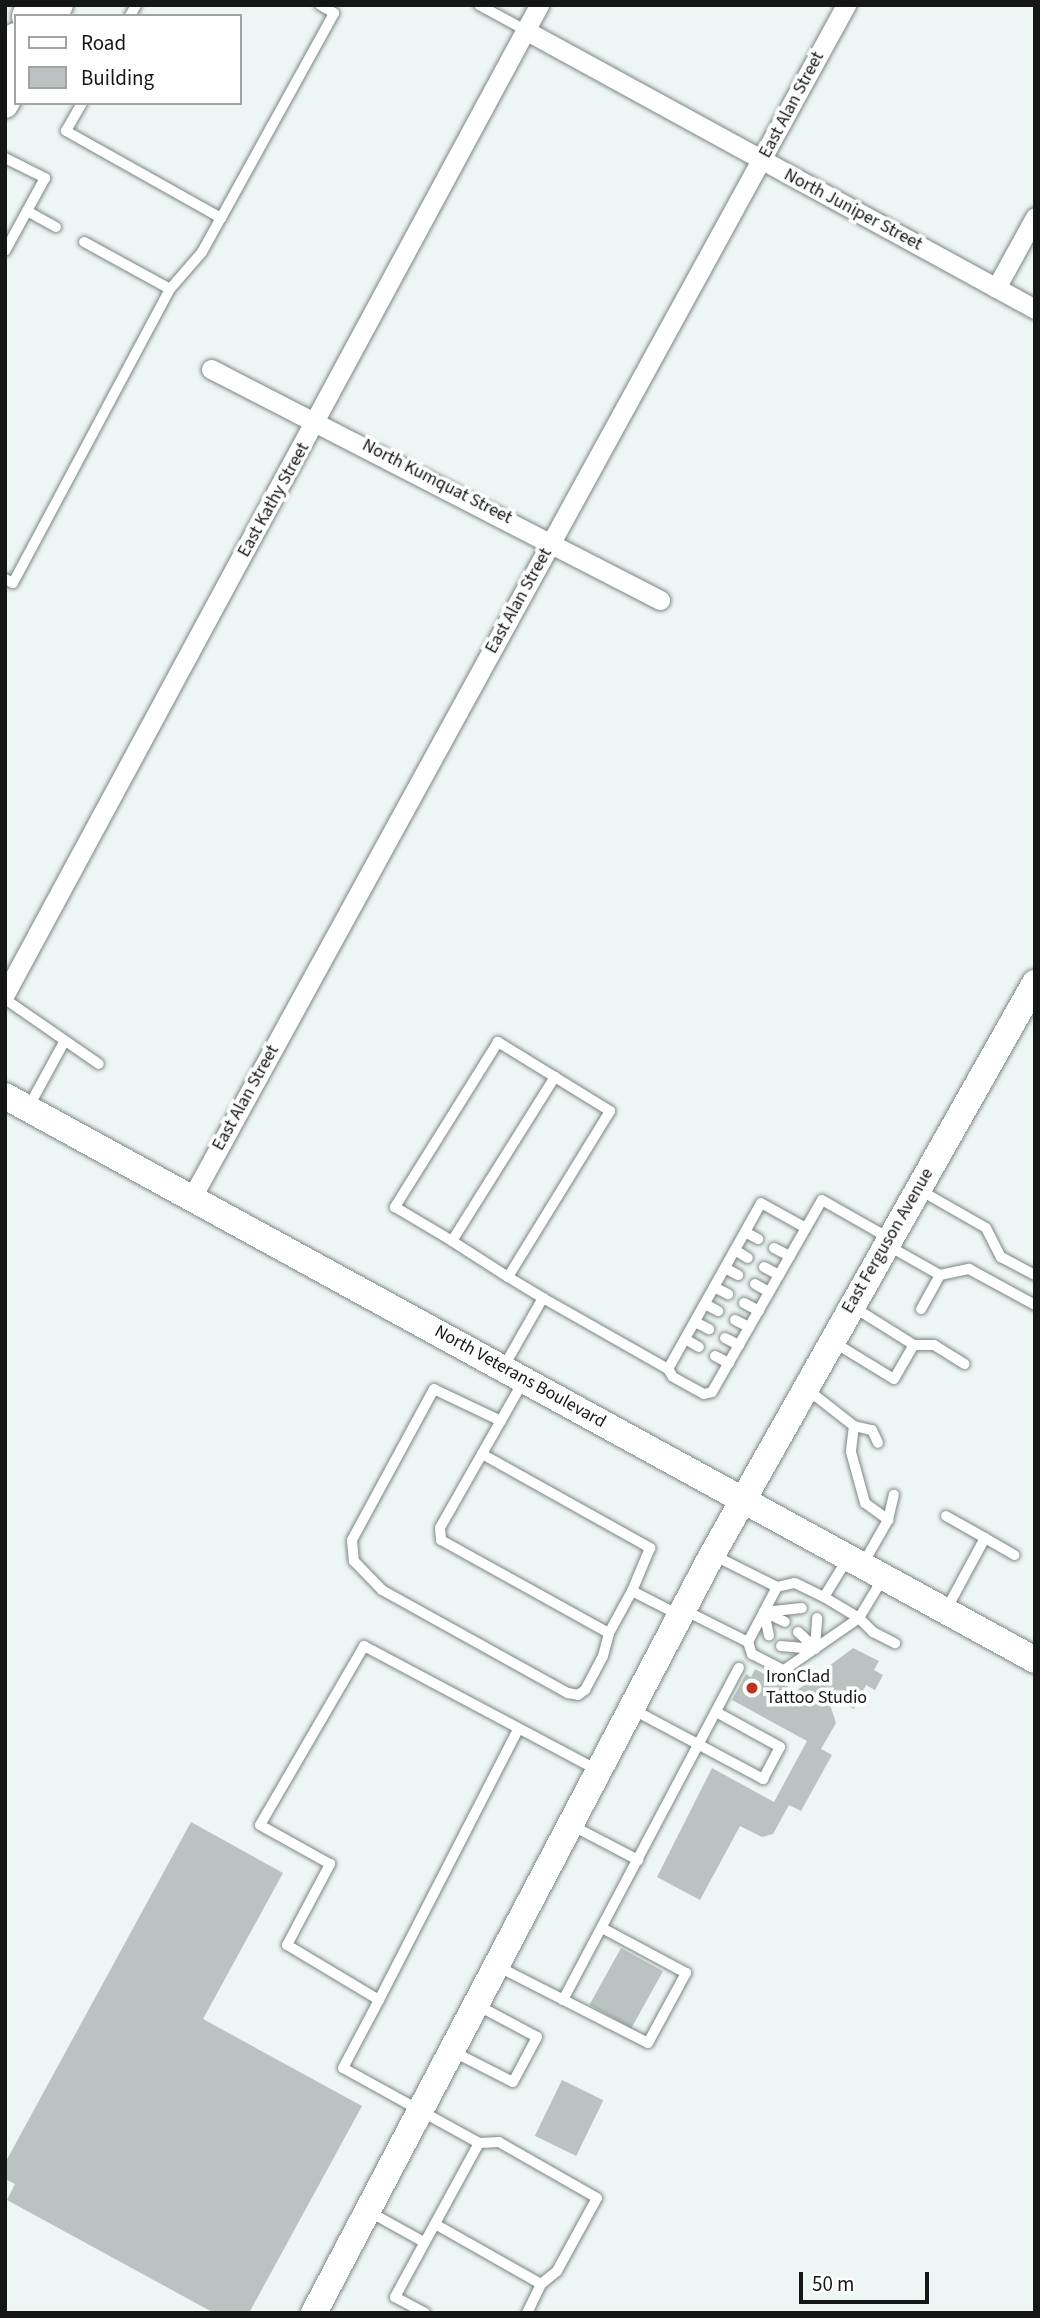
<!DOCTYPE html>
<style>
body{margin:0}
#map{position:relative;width:1040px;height:2318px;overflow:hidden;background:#edf6f4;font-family:"Source Sans 3",sans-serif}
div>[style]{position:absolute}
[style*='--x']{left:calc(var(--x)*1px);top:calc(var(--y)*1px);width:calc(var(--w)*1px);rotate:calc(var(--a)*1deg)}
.building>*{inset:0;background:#bac3c1;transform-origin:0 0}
.roads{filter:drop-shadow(0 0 2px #7d8583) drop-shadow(0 0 2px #7d8583)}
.lane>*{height:10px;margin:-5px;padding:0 5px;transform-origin:5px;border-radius:5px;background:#fff}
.street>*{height:19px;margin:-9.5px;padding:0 9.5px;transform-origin:9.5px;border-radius:9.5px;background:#fff}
.secondary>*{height:26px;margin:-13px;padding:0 13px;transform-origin:13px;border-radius:13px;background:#fff}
.highway>*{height:35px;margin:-17.5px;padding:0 17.5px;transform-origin:17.5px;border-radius:17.5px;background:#fff}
.dots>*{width:19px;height:19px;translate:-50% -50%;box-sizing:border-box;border:4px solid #fff;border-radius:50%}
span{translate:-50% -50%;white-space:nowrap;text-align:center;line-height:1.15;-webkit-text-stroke:7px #fff;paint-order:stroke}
.street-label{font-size:18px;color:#141716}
.poi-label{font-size:18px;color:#141716}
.left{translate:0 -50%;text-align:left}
.frame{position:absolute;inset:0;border:7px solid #141716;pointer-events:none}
.legend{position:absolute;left:14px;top:14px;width:228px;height:91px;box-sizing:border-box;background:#fff;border:2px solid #a1a2a2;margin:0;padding:9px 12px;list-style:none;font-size:21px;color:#141716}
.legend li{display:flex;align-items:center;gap:14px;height:35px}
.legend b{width:35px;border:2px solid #a1a2a2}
.scale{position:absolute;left:799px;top:2272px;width:130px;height:32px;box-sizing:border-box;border:4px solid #141716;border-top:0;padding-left:9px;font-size:21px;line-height:24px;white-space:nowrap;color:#141716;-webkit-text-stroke:5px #fff;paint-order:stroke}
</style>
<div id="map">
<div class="building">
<div style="clip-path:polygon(853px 1648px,879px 1661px,874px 1670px,883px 1675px,875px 1690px,866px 1685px,854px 1709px,827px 1695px,836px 1723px,821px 1749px,832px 1755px,801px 1811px,789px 1805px,773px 1834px,762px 1837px,740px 1826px,700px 1900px,657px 1877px,712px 1768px,774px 1802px,807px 1741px,732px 1700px,746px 1674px,751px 1677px,755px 1669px,796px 1691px)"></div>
<div style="clip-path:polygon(191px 1822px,283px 1873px,203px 2019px,362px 2106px,249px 2313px,214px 2313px,7px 2200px,15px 2184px,5px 2179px,5px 2163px)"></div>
<div style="left:621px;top:1948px;width:48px;height:65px;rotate:29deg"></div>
<div style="left:562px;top:2080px;width:46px;height:62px;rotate:26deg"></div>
</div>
<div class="roads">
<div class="lane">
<div style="--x:479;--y:5;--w:52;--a:28.5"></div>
<div style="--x:130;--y:16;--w:13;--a:-61"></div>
<div style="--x:82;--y:103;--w:32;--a:120"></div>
<div style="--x:66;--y:131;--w:178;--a:29.3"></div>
<div style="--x:221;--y:218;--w:234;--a:-61.1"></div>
<div style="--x:334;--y:13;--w:16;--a:-150"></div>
<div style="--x:5;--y:158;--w:45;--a:26.6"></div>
<div style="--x:45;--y:178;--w:83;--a:118.7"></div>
<div style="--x:27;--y:211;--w:33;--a:29"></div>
<div style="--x:170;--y:289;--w:49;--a:-49.1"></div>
<div style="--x:202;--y:252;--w:39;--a:-61"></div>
<div style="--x:5;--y:579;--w:9;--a:27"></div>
<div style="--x:13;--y:583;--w:333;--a:-61.9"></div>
<div style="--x:170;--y:289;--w:98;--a:-151.3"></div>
<div style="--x:5;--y:999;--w:114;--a:34.7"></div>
<div style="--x:28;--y:1108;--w:73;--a:-61.3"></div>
<div style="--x:918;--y:1189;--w:78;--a:29.8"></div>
<div style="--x:986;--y:1228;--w:33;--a:63"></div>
<div style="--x:1001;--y:1257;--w:38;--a:28"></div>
<div style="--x:745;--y:1232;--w:15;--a:28"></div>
<div style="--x:452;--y:1241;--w:194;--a:-57.9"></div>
<div style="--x:887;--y:1245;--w:61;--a:29.5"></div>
<div style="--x:940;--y:1275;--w:39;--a:119"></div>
<div style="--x:774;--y:1248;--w:18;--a:27"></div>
<div style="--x:735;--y:1250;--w:15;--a:32"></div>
<div style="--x:764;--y:1267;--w:17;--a:28"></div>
<div style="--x:725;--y:1268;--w:15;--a:28"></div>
<div style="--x:940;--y:1275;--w:30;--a:-12"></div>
<div style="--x:969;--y:1269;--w:75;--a:28.6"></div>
<div style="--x:508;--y:1277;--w:195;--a:-58.4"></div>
<div style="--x:610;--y:1111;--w:132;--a:-148.4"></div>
<div style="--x:498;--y:1042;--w:195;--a:122"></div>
<div style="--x:395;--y:1207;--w:66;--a:30.8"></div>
<div style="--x:452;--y:1241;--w:67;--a:32.7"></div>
<div style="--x:508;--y:1277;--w:41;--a:31"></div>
<div style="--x:755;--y:1284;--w:16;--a:30"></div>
<div style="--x:714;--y:1287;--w:16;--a:27"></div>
<div style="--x:744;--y:1303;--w:17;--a:28"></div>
<div style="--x:705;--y:1304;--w:15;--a:28"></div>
<div style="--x:855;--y:1308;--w:70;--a:32.1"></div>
<div style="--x:914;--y:1345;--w:20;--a:0"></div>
<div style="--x:934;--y:1345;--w:36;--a:32"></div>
<div style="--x:735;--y:1320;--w:16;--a:27"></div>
<div style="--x:695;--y:1322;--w:16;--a:27"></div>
<div style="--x:725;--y:1338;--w:16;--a:27"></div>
<div style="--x:685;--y:1339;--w:16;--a:30"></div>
<div style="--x:835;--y:1343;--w:69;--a:31.4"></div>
<div style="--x:894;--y:1379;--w:39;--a:-60"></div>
<div style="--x:715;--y:1356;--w:16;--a:27"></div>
<div style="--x:503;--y:1368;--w:81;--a:-60.3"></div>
<div style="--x:543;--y:1298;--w:144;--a:29.6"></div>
<div style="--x:668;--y:1369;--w:9;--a:58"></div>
<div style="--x:673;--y:1377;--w:35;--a:29"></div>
<div style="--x:704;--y:1394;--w:8;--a:-14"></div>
<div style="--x:712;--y:1392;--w:221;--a:-60.2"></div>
<div style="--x:822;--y:1200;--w:77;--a:29.6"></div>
<div style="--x:668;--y:1369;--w:190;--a:-60.7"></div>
<div style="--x:761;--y:1203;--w:51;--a:29.1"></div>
<div style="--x:524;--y:1380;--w:170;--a:119.6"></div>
<div style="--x:440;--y:1528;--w:12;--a:85"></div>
<div style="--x:441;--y:1540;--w:192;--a:29"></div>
<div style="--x:609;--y:1633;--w:48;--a:-61.3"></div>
<div style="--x:632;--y:1591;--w:53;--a:27.1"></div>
<div style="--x:808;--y:1390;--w:58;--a:38"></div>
<div style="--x:854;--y:1426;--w:26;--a:97"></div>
<div style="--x:851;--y:1452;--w:53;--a:74.6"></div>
<div style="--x:865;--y:1503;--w:29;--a:36"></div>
<div style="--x:888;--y:1520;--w:51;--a:119.6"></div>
<div style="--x:501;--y:1421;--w:74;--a:-154.5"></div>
<div style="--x:434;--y:1389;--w:172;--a:118.5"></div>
<div style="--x:352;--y:1540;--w:21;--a:85"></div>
<div style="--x:354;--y:1561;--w:40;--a:46"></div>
<div style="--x:382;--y:1590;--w:213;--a:29"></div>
<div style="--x:568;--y:1693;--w:10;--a:11"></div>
<div style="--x:578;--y:1695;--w:9;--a:-36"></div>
<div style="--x:585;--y:1690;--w:38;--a:-62"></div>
<div style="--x:603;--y:1656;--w:24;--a:-75"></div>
<div style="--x:854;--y:1426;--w:18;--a:13"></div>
<div style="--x:872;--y:1430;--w:14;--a:65"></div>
<div style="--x:482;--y:1454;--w:193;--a:29.2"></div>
<div style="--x:650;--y:1548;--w:47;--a:112.7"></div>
<div style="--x:946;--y:1516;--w:45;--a:29.4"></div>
<div style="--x:888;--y:1520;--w:26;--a:-77"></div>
<div style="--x:848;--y:1558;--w:46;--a:121.6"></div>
<div style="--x:824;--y:1597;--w:41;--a:31"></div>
<div style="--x:859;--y:1618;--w:47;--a:-59"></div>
<div style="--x:777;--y:1587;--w:18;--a:-13"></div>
<div style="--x:795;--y:1583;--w:32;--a:26"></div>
<div style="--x:684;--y:1610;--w:72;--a:26.6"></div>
<div style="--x:748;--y:1642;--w:62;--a:-62.2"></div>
<div style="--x:777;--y:1587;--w:72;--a:-153.4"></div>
<div style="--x:946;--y:1610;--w:82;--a:-61.6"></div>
<div style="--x:985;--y:1538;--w:34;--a:30"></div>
<div style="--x:764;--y:1612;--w:38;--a:-6"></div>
<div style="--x:764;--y:1612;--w:24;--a:78"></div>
<div style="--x:764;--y:1612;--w:23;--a:25"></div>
<div style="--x:798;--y:1632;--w:23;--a:43"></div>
<div style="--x:748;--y:1642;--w:13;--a:72"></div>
<div style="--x:752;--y:1654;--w:36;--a:27"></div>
<div style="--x:784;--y:1670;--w:91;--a:-34.7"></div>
<div style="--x:859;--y:1618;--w:20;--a:45"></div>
<div style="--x:873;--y:1632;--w:25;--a:27"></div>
<div style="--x:781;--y:1646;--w:34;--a:5"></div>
<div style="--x:815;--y:1649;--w:31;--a:-86"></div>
<div style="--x:632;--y:1709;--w:149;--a:28.1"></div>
<div style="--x:763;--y:1779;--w:36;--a:-62"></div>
<div style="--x:780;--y:1747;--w:73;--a:-151.3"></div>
<div style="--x:571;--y:1825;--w:76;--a:27.6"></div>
<div style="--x:497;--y:1966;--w:169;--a:27"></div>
<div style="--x:648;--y:2043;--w:80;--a:-61.5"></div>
<div style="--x:686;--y:1973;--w:95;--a:-151.8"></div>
<div style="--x:379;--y:2000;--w:302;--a:-62.8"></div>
<div style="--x:563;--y:2000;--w:376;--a:-62.1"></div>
<div style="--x:454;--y:2052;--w:66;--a:27"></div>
<div style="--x:513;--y:2082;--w:51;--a:-61.9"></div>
<div style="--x:537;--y:2037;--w:68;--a:-151.9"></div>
<div style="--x:368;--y:2211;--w:64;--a:29"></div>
<div style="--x:435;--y:2224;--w:122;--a:29.5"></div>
<div style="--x:425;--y:2313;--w:34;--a:-152"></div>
<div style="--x:395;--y:2297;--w:175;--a:-61.4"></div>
<div style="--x:527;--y:2313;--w:32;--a:-64"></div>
<div style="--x:541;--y:2284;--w:21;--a:-39"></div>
<div style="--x:557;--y:2271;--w:83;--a:-61.3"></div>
<div style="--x:597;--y:2198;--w:113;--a:-150.3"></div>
<div style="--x:499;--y:2142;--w:20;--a:177"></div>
<div style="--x:479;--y:2143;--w:155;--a:-151.1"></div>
<div style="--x:343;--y:2068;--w:77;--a:-62.1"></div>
<div style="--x:379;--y:2000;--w:107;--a:-149.1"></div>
<div style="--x:287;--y:1945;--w:92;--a:-62"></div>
<div style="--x:330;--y:1864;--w:80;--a:-150.9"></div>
<div style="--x:260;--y:1825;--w:207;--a:-59.8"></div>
<div style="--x:364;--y:1646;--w:264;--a:28"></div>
</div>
<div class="street">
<div style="--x:525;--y:30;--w:581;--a:28.68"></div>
<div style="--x:996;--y:288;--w:81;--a:-61.2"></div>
<div style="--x:211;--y:369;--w:505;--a:27.22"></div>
<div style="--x:5;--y:994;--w:1124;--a:-61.63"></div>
<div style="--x:192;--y:1197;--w:1360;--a:-61.25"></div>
</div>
<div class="secondary">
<div style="--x:55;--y:16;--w:12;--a:-66"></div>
<div style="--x:5;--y:105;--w:22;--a:-60"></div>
<div style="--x:5;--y:1096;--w:1174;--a:28.7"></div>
<div style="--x:314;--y:2313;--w:856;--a:-62.3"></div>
<div style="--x:712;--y:1555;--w:657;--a:-60.55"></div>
</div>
<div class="highway">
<div style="--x:29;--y:16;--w:13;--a:-61"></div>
<div style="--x:5;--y:59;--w:22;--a:-60"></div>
</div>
</div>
<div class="dots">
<div style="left:752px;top:1688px;background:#bf331f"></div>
</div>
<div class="street-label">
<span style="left:792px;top:105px;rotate:-62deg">East Alan Street</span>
<span style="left:853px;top:210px;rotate:28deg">North Juniper Street</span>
<span style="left:437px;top:482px;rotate:27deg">North Kumquat Street</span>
<span style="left:274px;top:500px;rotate:-61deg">East Kathy Street</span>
<span style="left:519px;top:601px;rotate:-61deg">East Alan Street</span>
<span style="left:246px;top:1098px;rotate:-61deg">East Alan Street</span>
<span style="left:888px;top:1241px;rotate:-60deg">East Ferguson Avenue</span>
<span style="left:520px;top:1377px;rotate:29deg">North Veterans Boulevard</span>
</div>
<div class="poi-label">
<span class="left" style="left:766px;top:1688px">IronClad<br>Tattoo Studio</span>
</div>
<div class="frame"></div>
<ul class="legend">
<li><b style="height:9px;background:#fff"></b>Road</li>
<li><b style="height:19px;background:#bac3c1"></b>Building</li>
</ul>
<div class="scale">50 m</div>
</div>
